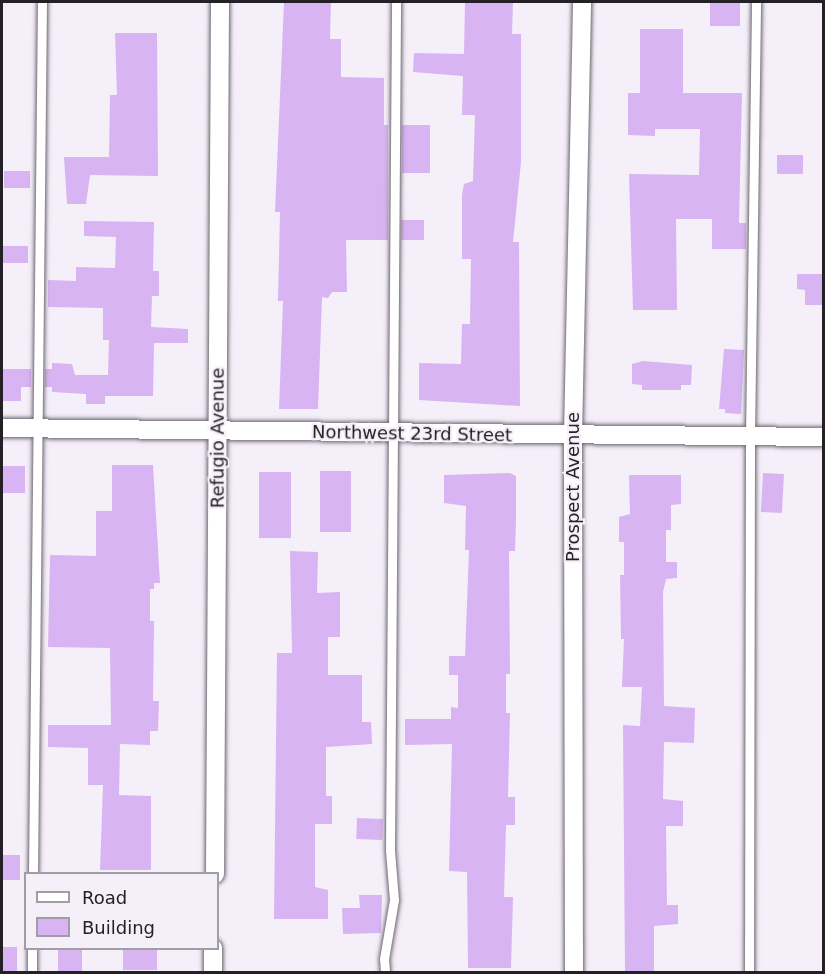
<!DOCTYPE html>
<style>
body{margin:0}
#map{position:relative;width:825px;height:974px;overflow:hidden;background:#f5effa;font-family:"DejaVu Sans",sans-serif}
div>[style]{position:absolute}
[style*='--x']{left:calc(var(--x)*1px);top:calc(var(--y)*1px);width:calc(var(--w)*1px);rotate:calc(var(--a)*1deg)}
.building>*{inset:0;background:#d8b4f2;transform-origin:0 0}
.roads{filter:drop-shadow(0 0 2px #6c6770) drop-shadow(0 0 2px #6c6770)}
.service>*{height:9px;margin:-4.5px;padding:0 4.5px;transform-origin:4.5px;border-radius:4.5px;background:#fff}
.minor>*{height:18px;margin:-9px;padding:0 9px;transform-origin:9px;border-radius:9px;background:#fff}
span{translate:-50% -50%;white-space:nowrap;text-align:center;line-height:1.15;-webkit-text-stroke:4.5px #f5effa;paint-order:stroke}
.street-label{font-size:18px;color:#232125}
.frame{position:absolute;inset:0;border:3px solid #232125;pointer-events:none}
.legend{position:absolute;left:24px;top:872px;width:195px;height:78px;box-sizing:border-box;background:#f5effa;border:2px solid #a19da5;margin:0;padding:8px 10px;list-style:none;font-size:18px;color:#232125}
.legend li{display:flex;align-items:center;gap:12px;height:30px}
.legend b{width:30px;border:2px solid #a19da5}
</style>
<div id="map">
<div class="building">
<div style="clip-path:polygon(284px 2px,331px 2px,330px 39px,341px 39px,341px 77px,384px 78px,384px 125px,388px 125px,388px 240px,346px 240px,347px 292px,332px 292px,328px 298px,322px 297px,318px 409px,279px 409px,283px 301px,278px 301px,280px 212px,275px 212px)"></div>
<div style="clip-path:polygon(465px 2px,513px 2px,512px 34px,521px 34px,521px 162px,513px 242px,519px 242px,520px 406px,419px 400px,419px 363px,461px 364px,462px 324px,470px 324px,471px 259px,462px 259px,462px 195px,464px 184px,473px 181px,475px 115px,462px 115px,463px 76px,413px 72px,414px 53px,464px 54px)"></div>
<div style="left:710px;top:2px;width:30px;height:24px"></div>
<div style="clip-path:polygon(640px 29px,683px 29px,683px 93px,742px 93px,739px 223px,746px 223px,746px 249px,712px 249px,712px 219px,676px 219px,677px 310px,633px 310px,629px 174px,699px 175px,700px 129px,655px 129px,655px 136px,628px 135px,628px 93px,640px 93px)"></div>
<div style="clip-path:polygon(115px 33px,157px 33px,158px 176px,90px 175px,86px 204px,67px 204px,64px 157px,109px 157px,110px 95px,117px 95px)"></div>
<div style="left:402px;top:125px;width:28px;height:48px"></div>
<div style="left:777px;top:155px;width:26px;height:19px"></div>
<div style="left:30px;top:171px;width:17px;height:26px;rotate:90deg"></div>
<div style="left:401px;top:220px;width:23px;height:20px"></div>
<div style="clip-path:polygon(84px 221px,154px 222px,153px 271px,159px 271px,159px 296px,152px 296px,151px 327px,188px 329px,188px 343px,154px 343px,153px 396px,105px 396px,105px 404px,86px 404px,86px 394px,52px 392px,52px 387px,45px 387px,45px 369px,52px 369px,52px 363px,72px 364px,75px 375px,108px 375px,109px 340px,103px 340px,103px 308px,48px 307px,48px 280px,76px 281px,76px 267px,115px 268px,116px 237px,84px 236px)"></div>
<div style="left:2px;top:246px;width:26px;height:17px"></div>
<div style="clip-path:polygon(797px 274px,824px 274px,824px 305px,805px 305px,805px 290px,797px 289px)"></div>
<div style="clip-path:polygon(724px 349px,744px 350px,741px 414px,725px 413px,725px 409px,719px 409px)"></div>
<div style="clip-path:polygon(643px 361px,692px 365px,691px 385px,681px 385px,681px 390px,642px 390px,642px 385px,632px 384px,632px 364px)"></div>
<div style="clip-path:polygon(2px 369px,31px 369px,31px 387px,21px 387px,21px 401px,2px 401px)"></div>
<div style="clip-path:polygon(112px 465px,153px 465px,160px 583px,154px 583px,154px 589px,150px 589px,150px 621px,154px 621px,153px 701px,159px 701px,158px 731px,150px 731px,150px 745px,120px 744px,119px 795px,151px 796px,151px 870px,100px 870px,103px 785px,88px 785px,88px 748px,48px 747px,48px 725px,111px 725px,110px 648px,48px 647px,50px 555px,96px 556px,96px 511px,112px 511px)"></div>
<div style="left:25px;top:466px;width:27px;height:23px;rotate:90deg"></div>
<div style="left:320px;top:471px;width:31px;height:61px"></div>
<div style="left:259px;top:472px;width:32px;height:66px"></div>
<div style="clip-path:polygon(510px 473px,516px 476px,516px 520px,515px 551px,509px 551px,510px 674px,506px 674px,506px 713px,510px 713px,508px 797px,515px 797px,515px 825px,506px 825px,504px 897px,513px 897px,511px 968px,468px 968px,467px 872px,449px 871px,452px 744px,405px 745px,405px 719px,451px 719px,451px 707px,458px 708px,458px 675px,449px 675px,449px 656px,465px 656px,469px 550px,465px 550px,466px 506px,444px 503px,444px 475px)"></div>
<div style="left:763px;top:473px;width:21px;height:39px;rotate:3deg"></div>
<div style="clip-path:polygon(629px 475px,681px 475px,681px 504px,671px 505px,671px 530px,666px 530px,666px 562px,677px 562px,677px 578px,666px 579px,663px 592px,664px 706px,695px 708px,694px 743px,664px 742px,663px 799px,683px 801px,683px 826px,666px 826px,667px 905px,678px 905px,678px 924px,654px 926px,654px 972px,625px 972px,623px 725px,640px 726px,642px 687px,622px 687px,624px 639px,621px 639px,620px 575px,624px 575px,624px 542px,619px 542px,619px 517px,630px 514px)"></div>
<div style="clip-path:polygon(290px 551px,318px 552px,317px 593px,340px 592px,340px 637px,328px 637px,328px 675px,362px 675px,362px 722px,371px 722px,372px 744px,326px 747px,326px 796px,332px 796px,332px 824px,315px 824px,315px 887px,328px 890px,328px 919px,274px 919px,277px 653px,292px 653px)"></div>
<div style="left:357px;top:818px;width:26px;height:21px;rotate:2deg"></div>
<div style="left:2px;top:855px;width:18px;height:25px"></div>
<div style="clip-path:polygon(359px 895px,382px 895px,381px 933px,343px 934px,342px 908px,360px 908px)"></div>
<div style="left:2px;top:947px;width:15px;height:25px"></div>
<div style="left:58px;top:948px;width:24px;height:24px"></div>
<div style="left:123px;top:948px;width:34px;height:22px"></div>
</div>
<div class="roads">
<div class="service">
<div style="--x:33;--y:874;--w:872;--a:-89.41"></div>
<div style="--x:32;--y:972;--w:24;--a:-90"></div>
<div style="--x:385;--y:972;--w:13;--a:-94"></div>
<div style="--x:384;--y:959;--w:60;--a:-80.4"></div>
<div style="--x:394;--y:900;--w:50;--a:-94.6"></div>
<div style="--x:390;--y:850;--w:848;--a:-89.59"></div>
<div style="--x:749;--y:972;--w:535;--a:-89.89"></div>
<div style="--x:750;--y:437;--w:435;--a:-89.2"></div>
</div>
<div class="minor">
<div style="--x:2;--y:428;--w:822;--a:0.63"></div>
<div style="--x:215;--y:874;--w:872;--a:-89.67"></div>
<div style="--x:213;--y:972;--w:24;--a:-90"></div>
<div style="--x:574;--y:972;--w:536;--a:-90.11"></div>
<div style="--x:573;--y:436;--w:434;--a:-88.8"></div>
</div>
</div>
<div class="street-label">
<span style="left:412px;top:434px;rotate:1deg">Northwest 23rd Street</span>
<span style="left:218px;top:438px;rotate:-90deg">Refugio Avenue</span>
<span style="left:573px;top:487px;rotate:-90deg">Prospect Avenue</span>
</div>
<div class="frame"></div>
<ul class="legend">
<li><b style="height:8px;background:#fff"></b>Road</li>
<li><b style="height:16px;background:#d8b4f2"></b>Building</li>
</ul>
</div>
